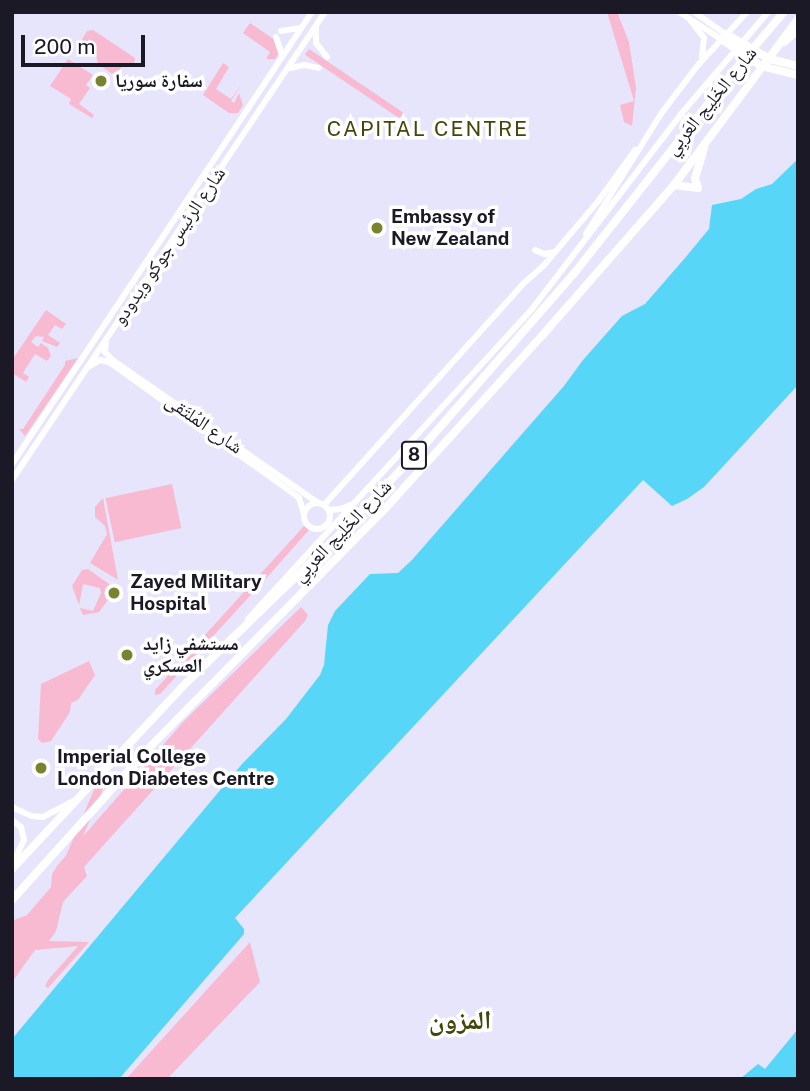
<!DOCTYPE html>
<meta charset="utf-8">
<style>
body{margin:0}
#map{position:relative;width:810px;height:1091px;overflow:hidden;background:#e6e5fb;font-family:"Public Sans","Noto Naskh Arabic",sans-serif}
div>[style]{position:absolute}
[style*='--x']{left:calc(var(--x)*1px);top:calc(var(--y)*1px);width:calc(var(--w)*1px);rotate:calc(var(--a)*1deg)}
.green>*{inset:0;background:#f8bad0;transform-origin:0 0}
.water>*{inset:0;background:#58d6f8}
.secondary>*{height:6px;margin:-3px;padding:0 3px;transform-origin:3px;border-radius:3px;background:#fff}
.secondary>.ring{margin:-3px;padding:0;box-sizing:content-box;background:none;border:6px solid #fff;border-radius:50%}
.primary>*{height:6px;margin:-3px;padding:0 3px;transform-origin:3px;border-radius:3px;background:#fff}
.highway>*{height:8px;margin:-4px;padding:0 4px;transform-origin:4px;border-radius:4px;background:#fff}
.dots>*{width:19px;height:19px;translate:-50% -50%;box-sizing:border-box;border:4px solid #fff;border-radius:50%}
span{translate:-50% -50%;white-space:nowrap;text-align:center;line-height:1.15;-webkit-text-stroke:7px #fff;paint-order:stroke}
.shield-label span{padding:2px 5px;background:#fff;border:2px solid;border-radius:5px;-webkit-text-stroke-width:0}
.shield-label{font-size:18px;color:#1a1925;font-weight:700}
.poi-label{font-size:19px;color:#1a1925;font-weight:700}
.left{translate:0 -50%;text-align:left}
.street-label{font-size:19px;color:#1a1925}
.neighbourhood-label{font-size:21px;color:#41470a;letter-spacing:2px}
.district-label{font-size:26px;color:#41470a;font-weight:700}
.frame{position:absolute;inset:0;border:14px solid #1a1925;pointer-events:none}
.scale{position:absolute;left:21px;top:35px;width:124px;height:32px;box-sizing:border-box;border:4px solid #1a1925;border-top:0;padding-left:9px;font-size:21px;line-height:24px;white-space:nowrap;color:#1a1925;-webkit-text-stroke:5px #fff;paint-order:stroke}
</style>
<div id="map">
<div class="green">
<div style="clip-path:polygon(607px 12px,617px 12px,629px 42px,636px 88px,632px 126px,624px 122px,620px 105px,634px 101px)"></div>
<div style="clip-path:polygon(250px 23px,278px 42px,279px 53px,275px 59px,266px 59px,270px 52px,243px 33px)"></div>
<div style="clip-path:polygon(93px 30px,135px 58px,134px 65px,123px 65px,115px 76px,98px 64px,93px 42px,89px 39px,85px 45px,80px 43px,87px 31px)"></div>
<div style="left:309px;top:49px;width:114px;height:7px;rotate:34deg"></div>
<div style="clip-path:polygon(68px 59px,93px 75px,86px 85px,90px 88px,79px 104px,94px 115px,92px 118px,69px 104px,71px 99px,50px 86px)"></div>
<div style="clip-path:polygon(223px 63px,229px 67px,216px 89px,231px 99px,242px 84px,231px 101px,234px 103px,239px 93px,243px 105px,238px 113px,229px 113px,203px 95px)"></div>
<div style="clip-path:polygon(46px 310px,66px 324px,62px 329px,55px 325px,48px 335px,60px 343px,57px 347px,42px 341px,44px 337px,36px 336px,31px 342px,38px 347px,41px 343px,48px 348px,51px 356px,47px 361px,35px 354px,23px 373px,29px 377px,26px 382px,12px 373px,12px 360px)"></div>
<div style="clip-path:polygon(78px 358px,25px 436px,19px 429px,23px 429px,65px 365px,65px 361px)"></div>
<div style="left:172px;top:484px;width:45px;height:68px;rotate:78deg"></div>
<div style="clip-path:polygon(103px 498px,118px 580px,90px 563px,107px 534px,105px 526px,95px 517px,95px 507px)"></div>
<div style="clip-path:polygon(304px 526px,309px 530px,271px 573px,160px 694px,155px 695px,155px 690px)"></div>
<div style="clip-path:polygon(88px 569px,116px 589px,99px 612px,83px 615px,80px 608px,93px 611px,101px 593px,100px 588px,83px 584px,79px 605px,72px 586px,82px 570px)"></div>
<div style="clip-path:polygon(301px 607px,308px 615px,305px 621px,84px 867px,87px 876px,63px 902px,56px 931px,49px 941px,89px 942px,48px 988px,45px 986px,48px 980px,78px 946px,35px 950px,12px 982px,12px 921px,27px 915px,51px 887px,52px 874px,57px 866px,184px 721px)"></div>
<div style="clip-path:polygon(89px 661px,95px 675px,78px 700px,71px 703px,70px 712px,51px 741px,42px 743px,38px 739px,41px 684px)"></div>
<div style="left:96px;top:785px;width:8px;height:126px;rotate:23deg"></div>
<div style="clip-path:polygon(250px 942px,260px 982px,167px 1079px,126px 1079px)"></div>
</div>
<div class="water">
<div style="clip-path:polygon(798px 159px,798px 385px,704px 487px,687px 499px,672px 506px,643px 480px,235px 918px,244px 929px,244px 934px,119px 1079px,12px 1079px,12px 1039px,242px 764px,286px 719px,320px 675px,324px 665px,328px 625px,335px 611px,370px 574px,398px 573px,412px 560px,564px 386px,583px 360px,622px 316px,645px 304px,685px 258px,709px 229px,712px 205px,741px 199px,756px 189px,772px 184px)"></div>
<div style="clip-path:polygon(798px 1029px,798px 1079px,740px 1079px,758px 1064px,765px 1069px)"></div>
</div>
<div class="secondary">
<div style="--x:316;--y:28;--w:15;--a:90"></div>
<div style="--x:316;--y:43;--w:18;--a:52"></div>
<div style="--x:281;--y:31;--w:20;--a:-9"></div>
<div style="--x:276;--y:37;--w:19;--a:72"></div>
<div style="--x:291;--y:68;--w:13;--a:-13"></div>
<div style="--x:304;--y:65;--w:15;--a:11"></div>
<div style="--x:535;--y:250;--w:10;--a:24"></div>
<div style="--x:544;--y:254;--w:10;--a:-11"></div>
<div style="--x:106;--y:342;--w:10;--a:96"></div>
<div style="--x:105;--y:352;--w:9;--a:49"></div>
<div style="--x:111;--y:359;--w:252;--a:34.8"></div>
<div style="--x:90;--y:366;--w:12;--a:-31"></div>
<div style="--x:100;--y:360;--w:9;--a:13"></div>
<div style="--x:109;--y:362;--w:222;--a:35.5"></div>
<div style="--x:290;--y:491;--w:11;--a:38"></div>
<div style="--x:299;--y:498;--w:16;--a:72"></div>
<div style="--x:12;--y:464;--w:542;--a:-56.43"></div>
<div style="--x:12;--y:480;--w:563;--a:-56.23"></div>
<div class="ring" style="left:304px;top:503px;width:20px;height:20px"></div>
<div style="--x:324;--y:505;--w:297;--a:-48"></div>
<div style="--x:523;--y:284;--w:30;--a:-42"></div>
<div style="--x:545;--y:264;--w:84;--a:-49.8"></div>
<div style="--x:599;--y:200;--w:62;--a:-54.2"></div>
<div style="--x:329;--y:510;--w:12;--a:-5"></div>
<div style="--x:341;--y:509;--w:12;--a:-24"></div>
<div style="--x:12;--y:807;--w:21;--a:25"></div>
<div style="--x:31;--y:816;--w:12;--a:5"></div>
<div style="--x:43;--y:817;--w:34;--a:-28"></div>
<div style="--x:12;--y:820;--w:11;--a:38"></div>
<div style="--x:21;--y:827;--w:13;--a:77"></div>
<div style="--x:24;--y:840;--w:28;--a:116"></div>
</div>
<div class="primary">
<div style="--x:679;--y:12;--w:50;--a:32.7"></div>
<div style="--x:694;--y:12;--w:39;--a:35"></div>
<div style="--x:690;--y:20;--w:23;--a:52"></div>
<div style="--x:704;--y:38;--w:19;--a:96"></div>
<div style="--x:586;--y:234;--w:145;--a:-58"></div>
<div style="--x:663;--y:111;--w:58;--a:-52.7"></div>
<div style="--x:698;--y:65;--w:72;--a:-47.2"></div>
<div style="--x:248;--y:619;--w:420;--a:-47.5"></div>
<div style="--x:532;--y:309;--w:245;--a:-52.6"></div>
<div style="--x:681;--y:114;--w:134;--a:-49.5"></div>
</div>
<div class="highway">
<div style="--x:726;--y:34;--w:51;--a:29.6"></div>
<div style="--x:770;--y:59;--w:29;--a:14"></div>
<div style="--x:721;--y:39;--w:48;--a:34"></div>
<div style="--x:761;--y:66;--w:38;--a:14"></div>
<div style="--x:784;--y:42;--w:18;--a:-41"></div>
<div style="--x:674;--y:185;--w:24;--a:7"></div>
<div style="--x:698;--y:188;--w:10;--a:-107"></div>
<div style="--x:695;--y:178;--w:31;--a:-73"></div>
<div style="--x:540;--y:338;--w:203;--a:-48.8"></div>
<div style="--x:674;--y:185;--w:207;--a:-53.2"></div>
<div style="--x:12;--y:869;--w:256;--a:-46.9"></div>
<div style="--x:187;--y:682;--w:207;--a:-44"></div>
<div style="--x:336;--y:538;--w:132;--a:-46.5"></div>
<div style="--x:427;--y:442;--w:227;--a:-48.9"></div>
<div style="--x:576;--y:271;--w:261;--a:-51.7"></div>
<div style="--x:738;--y:66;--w:71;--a:-49.6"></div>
<div style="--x:12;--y:900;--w:205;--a:-48"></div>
<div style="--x:149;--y:748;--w:333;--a:-45.4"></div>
<div style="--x:383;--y:511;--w:229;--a:-47.8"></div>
</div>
<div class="dots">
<div style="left:101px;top:81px;background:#78822f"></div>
<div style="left:377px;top:228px;background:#78822f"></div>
<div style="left:114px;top:593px;background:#78822f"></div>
<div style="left:127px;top:655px;background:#78822f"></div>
<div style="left:41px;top:768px;background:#78822f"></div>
</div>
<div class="shield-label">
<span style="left:414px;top:455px">8</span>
</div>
<div class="poi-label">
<span class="left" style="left:115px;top:81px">سفارة سوريا</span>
<span class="left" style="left:391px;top:228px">Embassy of<br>New Zealand</span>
<span class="left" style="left:130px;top:593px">Zayed Military<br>Hospital</span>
<span class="left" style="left:143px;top:655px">مستشفي زايد<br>العسكري</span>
<span class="left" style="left:57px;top:768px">Imperial College<br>London Diabetes Centre</span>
</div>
<div class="street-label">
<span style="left:711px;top:101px;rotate:-51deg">شارع الخَلِيج العَربِي</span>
<span style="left:169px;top:246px;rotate:-56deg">شارع الرئيس جوكو ويدودو</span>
<span style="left:204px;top:424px;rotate:35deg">شارع المُلتَقى</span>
<span style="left:342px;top:531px;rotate:-46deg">شارع الخَلِيج العَربِي</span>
</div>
<div class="neighbourhood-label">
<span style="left:428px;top:129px">CAPITAL CENTRE</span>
</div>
<div class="district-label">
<span style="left:460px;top:1020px">المزون</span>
</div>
<div class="frame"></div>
<div class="scale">200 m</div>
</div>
